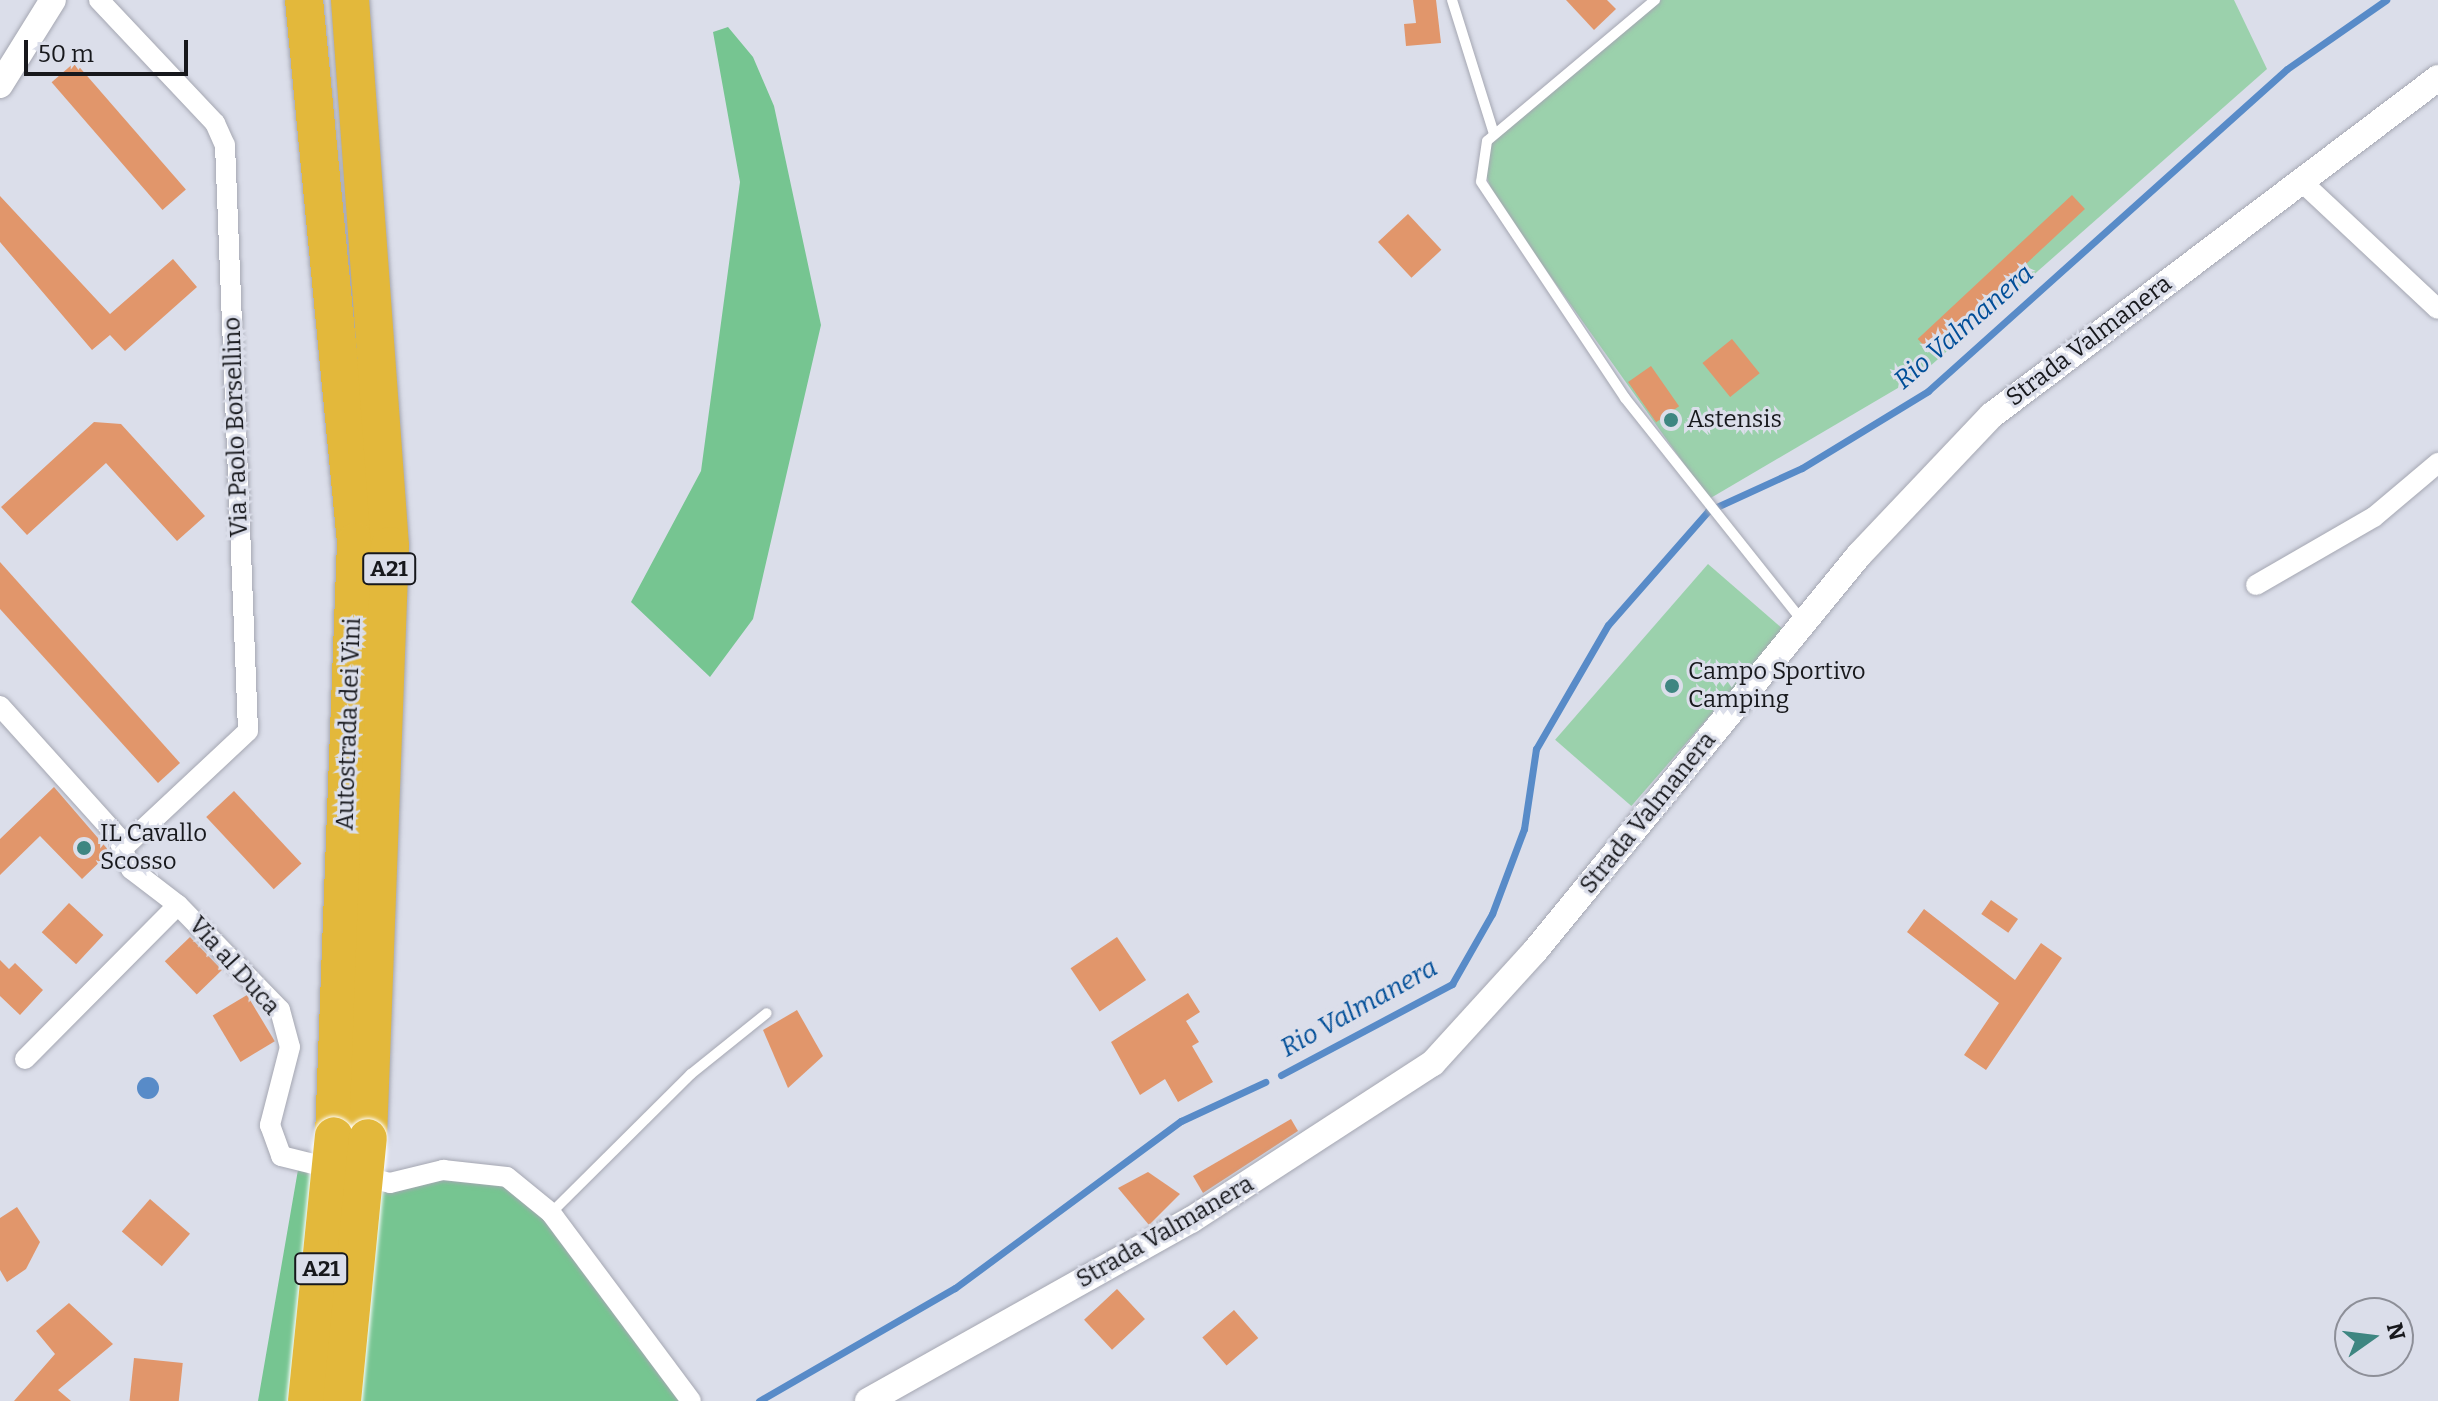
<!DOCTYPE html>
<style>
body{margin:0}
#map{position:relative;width:2438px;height:1401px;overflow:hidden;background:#dbdeea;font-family:Bitter,serif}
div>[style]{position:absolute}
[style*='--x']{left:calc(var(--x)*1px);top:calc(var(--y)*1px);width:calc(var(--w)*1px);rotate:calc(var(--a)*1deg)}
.green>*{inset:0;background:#9bd1ac;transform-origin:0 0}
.forest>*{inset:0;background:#76c591}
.water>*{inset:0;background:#588bc8}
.round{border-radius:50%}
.stream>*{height:7px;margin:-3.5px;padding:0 3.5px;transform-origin:3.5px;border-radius:3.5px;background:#588bc8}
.building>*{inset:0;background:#e1966b;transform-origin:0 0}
.roads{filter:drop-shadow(0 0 2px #a5a7b2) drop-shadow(0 0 2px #a5a7b2)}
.service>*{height:10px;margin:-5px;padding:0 5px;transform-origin:5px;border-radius:5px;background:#fff}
.minor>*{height:20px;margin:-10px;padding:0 10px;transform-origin:10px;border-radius:10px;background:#fff}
.tertiary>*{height:26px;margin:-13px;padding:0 13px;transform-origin:13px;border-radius:13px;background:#fff}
.motorway>*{height:38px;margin:-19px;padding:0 19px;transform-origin:19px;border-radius:19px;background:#e3b83b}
.bridges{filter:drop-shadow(0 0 2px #fff) drop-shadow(0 0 2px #fff)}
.motorway-bridge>*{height:38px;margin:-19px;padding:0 19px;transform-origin:19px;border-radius:19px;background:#e3b83b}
.dots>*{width:22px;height:22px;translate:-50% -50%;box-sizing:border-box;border:4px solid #dbdeea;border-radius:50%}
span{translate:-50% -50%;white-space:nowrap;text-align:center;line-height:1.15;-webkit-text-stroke:6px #dbdeea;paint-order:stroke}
.shield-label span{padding:2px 6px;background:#dbdeea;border:2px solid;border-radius:6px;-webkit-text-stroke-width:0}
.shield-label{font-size:22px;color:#17181c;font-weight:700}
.street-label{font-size:24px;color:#17181c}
.poi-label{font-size:24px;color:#17181c}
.left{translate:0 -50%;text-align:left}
.water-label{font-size:26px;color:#004e98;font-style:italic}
.north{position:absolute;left:2334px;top:1297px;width:80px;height:80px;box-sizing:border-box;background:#dbdeea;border:2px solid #8d8f98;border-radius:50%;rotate:76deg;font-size:22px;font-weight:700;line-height:32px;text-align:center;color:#17181c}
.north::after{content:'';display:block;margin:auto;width:28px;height:36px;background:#3e8681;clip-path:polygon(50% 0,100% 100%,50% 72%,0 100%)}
.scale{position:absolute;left:24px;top:40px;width:164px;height:36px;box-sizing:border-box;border:4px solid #17181c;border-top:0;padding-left:10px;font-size:24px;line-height:28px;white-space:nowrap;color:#17181c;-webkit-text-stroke:6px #dbdeea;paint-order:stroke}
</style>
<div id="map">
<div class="green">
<div style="clip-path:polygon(1661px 0,2234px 0,2267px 69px,1920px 375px,1709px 499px,1494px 197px,1485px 172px,1489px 145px)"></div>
<div style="left:1708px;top:564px;width:101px;height:233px;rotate:41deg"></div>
</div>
<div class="forest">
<div style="clip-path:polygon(728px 27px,753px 57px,774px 106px,821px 325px,753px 619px,710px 677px,631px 602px,701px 471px,740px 182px,713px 32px)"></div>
<div style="clip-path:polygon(299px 1164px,390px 1183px,443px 1170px,507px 1177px,551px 1213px,691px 1401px,258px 1401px)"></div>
</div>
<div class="water">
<div class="round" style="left:137px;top:1077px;width:22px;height:22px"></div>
</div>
<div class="stream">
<div style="--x:1281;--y:1075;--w:194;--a:-28"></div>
<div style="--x:1452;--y:984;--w:81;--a:-60.3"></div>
<div style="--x:1492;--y:914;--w:91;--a:-69.4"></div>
<div style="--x:1524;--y:829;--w:81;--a:-81.5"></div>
<div style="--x:1536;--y:749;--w:143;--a:-59.9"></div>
<div style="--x:1608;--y:625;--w:152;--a:-48.7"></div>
<div style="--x:1708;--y:511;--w:103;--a:-24.6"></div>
<div style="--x:1802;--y:468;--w:148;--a:-31.4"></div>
<div style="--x:1928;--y:391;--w:482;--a:-41.9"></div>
<div style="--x:2287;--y:69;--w:121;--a:-34.9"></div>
<div style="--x:759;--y:1401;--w:226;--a:-30"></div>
<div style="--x:955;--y:1288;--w:281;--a:-36.5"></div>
<div style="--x:1181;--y:1121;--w:93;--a:-24.9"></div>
</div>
<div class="building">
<div style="clip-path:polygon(1413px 0,1436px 0,1441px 43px,1406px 46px,1404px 24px,1416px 23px)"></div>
<div style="clip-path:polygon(1566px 0,1607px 0,1616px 9px,1594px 30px)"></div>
<div style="left:75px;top:62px;width:169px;height:31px;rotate:49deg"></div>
<div style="left:2072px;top:195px;width:19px;height:211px;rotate:47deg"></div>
<div style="clip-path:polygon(0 196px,110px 314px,173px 259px,197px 287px,125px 351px,110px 335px,92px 350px,0 242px)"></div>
<div style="left:1408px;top:214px;width:49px;height:41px;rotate:47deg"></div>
<div style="left:1732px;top:339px;width:44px;height:38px;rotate:51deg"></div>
<div style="left:1651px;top:366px;width:49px;height:28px;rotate:55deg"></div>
<div style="clip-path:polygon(94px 422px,121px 424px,205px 516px,177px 541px,106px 463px,27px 535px,1px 507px)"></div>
<div style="clip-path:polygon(0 562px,180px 763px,158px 783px,0 609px)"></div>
<div style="clip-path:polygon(54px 787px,110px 852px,82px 879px,40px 836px,0 875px,0 839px)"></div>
<div style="left:234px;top:791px;width:99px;height:38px;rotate:47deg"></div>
<div style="left:1991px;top:900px;width:33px;height:17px;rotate:35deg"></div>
<div style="left:69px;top:903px;width:47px;height:40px;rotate:43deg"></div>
<div style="clip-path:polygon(1924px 909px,2015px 980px,2041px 943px,2062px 958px,1986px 1070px,1964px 1055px,1999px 1003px,1907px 932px)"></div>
<div style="left:190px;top:937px;width:46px;height:35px;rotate:46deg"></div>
<div style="left:1117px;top:937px;width:52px;height:56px;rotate:56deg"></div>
<div style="clip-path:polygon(0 960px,9px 969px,15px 963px,43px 990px,20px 1015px,0 996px)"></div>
<div style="clip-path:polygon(1188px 993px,1200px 1012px,1186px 1021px,1199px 1042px,1192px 1046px,1213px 1082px,1178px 1102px,1165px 1079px,1140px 1095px,1111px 1042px)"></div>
<div style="left:247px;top:995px;width:54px;height:40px;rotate:59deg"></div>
<div style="clip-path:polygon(797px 1010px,823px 1056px,788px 1088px,763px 1030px)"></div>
<div style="clip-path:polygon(1291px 1119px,1298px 1131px,1203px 1193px,1193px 1176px)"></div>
<div style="clip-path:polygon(1148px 1172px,1180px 1194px,1149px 1225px,1118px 1188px)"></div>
<div style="left:150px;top:1199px;width:53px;height:43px;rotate:41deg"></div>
<div style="clip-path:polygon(17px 1207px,40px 1242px,26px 1269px,7px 1282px,0 1270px,0 1218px)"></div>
<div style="left:1117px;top:1289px;width:41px;height:45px;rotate:47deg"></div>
<div style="clip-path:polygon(69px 1303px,113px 1344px,58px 1390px,71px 1401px,14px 1401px,55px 1354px,36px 1331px)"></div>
<div style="left:1234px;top:1310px;width:37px;height:42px;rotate:49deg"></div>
<div style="left:134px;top:1358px;width:49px;height:43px;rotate:6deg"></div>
</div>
<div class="roads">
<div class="service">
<div style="--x:1452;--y:0;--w:140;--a:72.6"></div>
<div style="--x:1655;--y:0;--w:219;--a:140"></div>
<div style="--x:1487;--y:141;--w:41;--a:98.3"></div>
<div style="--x:1481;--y:182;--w:260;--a:56.3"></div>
<div style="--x:1625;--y:398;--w:286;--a:51.5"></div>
<div style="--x:551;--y:1213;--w:197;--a:-44.8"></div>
<div style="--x:691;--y:1074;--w:97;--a:-38.8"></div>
</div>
<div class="minor">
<div style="--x:99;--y:0;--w:169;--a:46.7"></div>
<div style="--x:215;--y:123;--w:24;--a:66"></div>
<div style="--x:225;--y:145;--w:586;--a:87.75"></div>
<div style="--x:248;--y:731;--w:171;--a:136.9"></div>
<div style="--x:2301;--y:181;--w:187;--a:43.1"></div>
<div style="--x:2256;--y:585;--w:136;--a:-30"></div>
<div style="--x:2374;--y:517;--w:84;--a:-40.2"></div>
<div style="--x:0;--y:706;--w:175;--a:48"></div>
<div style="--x:117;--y:836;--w:36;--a:67"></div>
<div style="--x:131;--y:869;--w:59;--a:37.5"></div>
<div style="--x:178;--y:905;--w:146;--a:45.8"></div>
<div style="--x:280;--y:1010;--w:38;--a:75"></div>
<div style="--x:290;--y:1047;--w:81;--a:104.4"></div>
<div style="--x:270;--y:1125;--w:33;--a:70"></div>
<div style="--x:281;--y:1156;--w:112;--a:13.9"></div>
<div style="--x:390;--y:1183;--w:55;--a:-13.8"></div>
<div style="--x:443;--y:1170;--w:64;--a:6.2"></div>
<div style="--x:507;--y:1177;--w:57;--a:39.3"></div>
<div style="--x:551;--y:1213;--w:234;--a:53.3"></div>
<div style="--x:25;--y:1059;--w:217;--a:-45.2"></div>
</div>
<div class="tertiary">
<div style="--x:0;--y:85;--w:100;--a:-58.1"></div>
<div style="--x:868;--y:1401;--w:370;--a:-29.3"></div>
<div style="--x:1191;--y:1220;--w:288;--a:-33"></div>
<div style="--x:1433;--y:1063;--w:151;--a:-47.7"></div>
<div style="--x:1535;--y:951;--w:512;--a:-50.71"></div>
<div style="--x:1859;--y:555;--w:193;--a:-46.5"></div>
<div style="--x:1992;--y:415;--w:559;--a:-37.07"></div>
</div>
<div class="motorway">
<div style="--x:304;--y:0;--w:544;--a:84.52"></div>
<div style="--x:356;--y:542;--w:594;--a:92.12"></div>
<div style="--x:350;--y:0;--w:547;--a:85.81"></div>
<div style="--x:390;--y:546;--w:592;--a:92.13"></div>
</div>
</div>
<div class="bridges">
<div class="motorway-bridge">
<div style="--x:307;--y:1401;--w:266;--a:-84.2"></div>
<div style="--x:342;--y:1401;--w:264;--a:-84.4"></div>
</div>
</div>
<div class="dots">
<div style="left:1671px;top:420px;background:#3e8681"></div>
<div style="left:1672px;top:686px;background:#3e8681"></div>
<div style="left:84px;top:848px;background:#3e8681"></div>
</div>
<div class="shield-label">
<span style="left:389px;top:569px">A21</span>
<span style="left:321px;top:1269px">A21</span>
</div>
<div class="street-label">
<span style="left:2089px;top:341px;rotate:-37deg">Strada Valmanera</span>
<span style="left:236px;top:427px;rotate:-92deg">Via Paolo Borsellino</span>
<span style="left:349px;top:724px;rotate:-88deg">Autostrada dei Vini</span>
<span style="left:1648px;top:813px;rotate:-51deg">Strada Valmanera</span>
<span style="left:234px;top:966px;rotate:48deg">Via al Duca</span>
<span style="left:1165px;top:1232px;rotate:-30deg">Strada Valmanera</span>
</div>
<div class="poi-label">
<span class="left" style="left:1687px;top:420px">Astensis</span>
<span class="left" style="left:1688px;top:686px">Campo Sportivo<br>Camping</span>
<span class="left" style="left:100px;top:848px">IL Cavallo<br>Scosso</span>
</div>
<div class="water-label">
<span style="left:1964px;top:327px;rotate:-41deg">Rio Valmanera</span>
<span style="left:1359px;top:1008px;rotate:-29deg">Rio Valmanera</span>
</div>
<div class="north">N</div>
<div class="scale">50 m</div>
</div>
